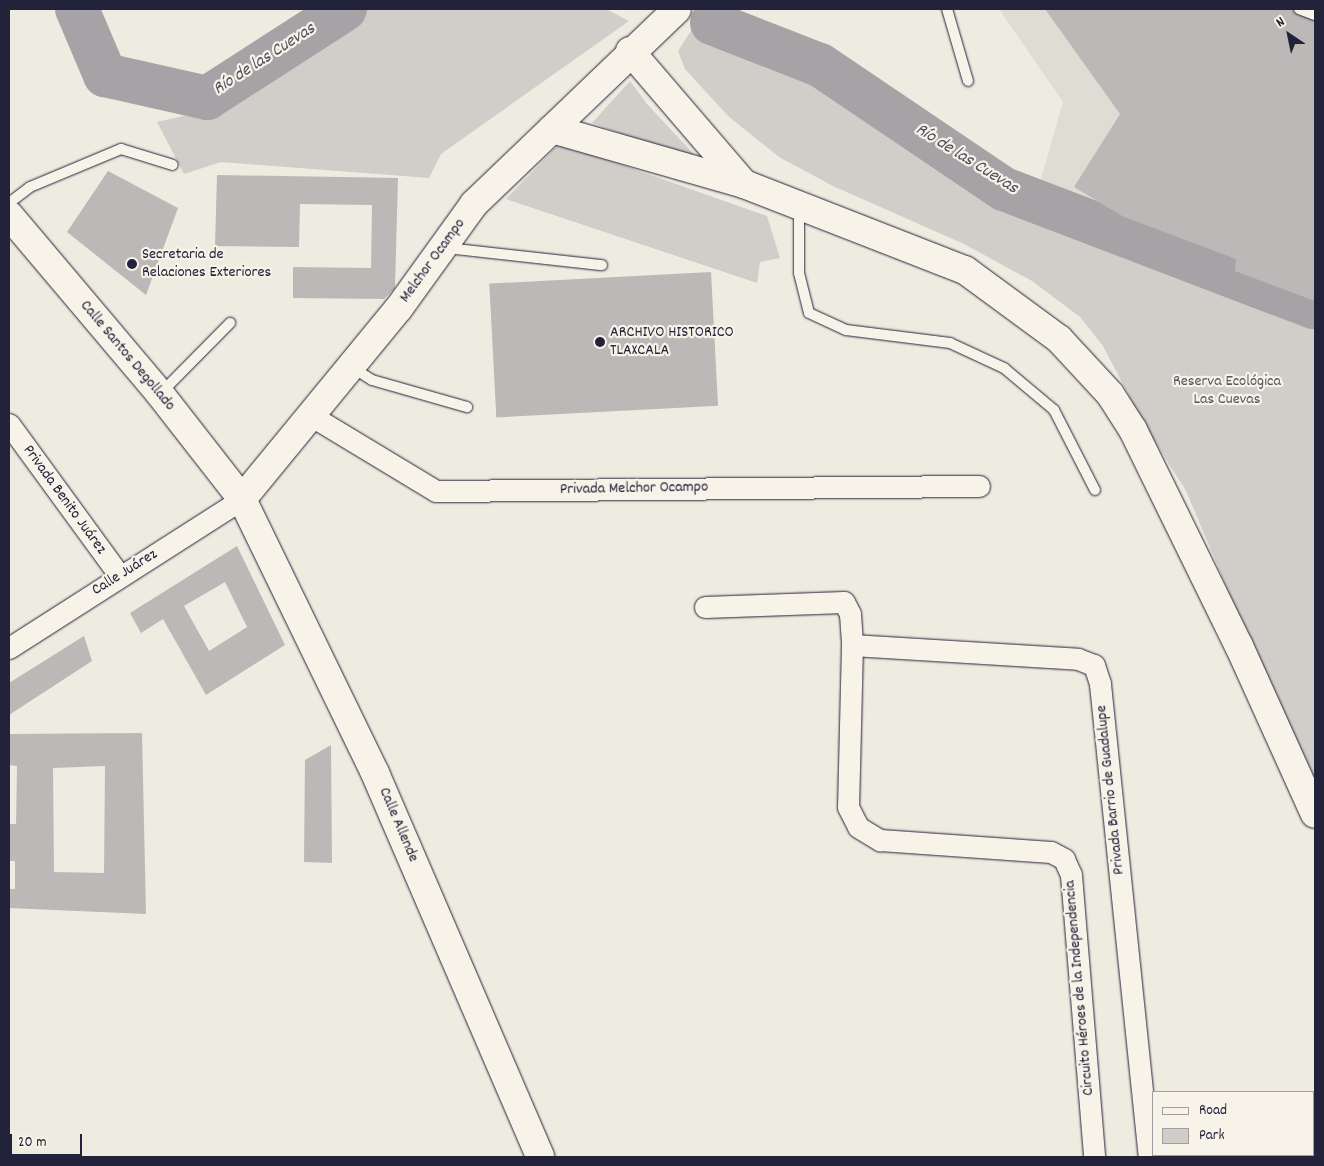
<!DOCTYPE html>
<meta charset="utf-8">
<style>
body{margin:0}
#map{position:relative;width:1324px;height:1166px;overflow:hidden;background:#eeebe1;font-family:Dekko,sans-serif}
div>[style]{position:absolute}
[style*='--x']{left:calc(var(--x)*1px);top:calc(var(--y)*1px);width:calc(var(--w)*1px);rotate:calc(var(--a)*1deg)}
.built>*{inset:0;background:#dfdcd4}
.green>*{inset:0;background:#d1cdc9}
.river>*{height:44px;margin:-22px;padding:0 22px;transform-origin:22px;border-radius:22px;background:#a6a3a6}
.building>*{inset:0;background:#bbb8b7;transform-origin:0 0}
.roads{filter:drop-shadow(0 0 1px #22223b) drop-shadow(0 0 1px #22223b)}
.service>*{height:10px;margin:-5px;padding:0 5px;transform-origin:5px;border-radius:5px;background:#f7f3e8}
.minor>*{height:21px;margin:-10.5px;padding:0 10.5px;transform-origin:10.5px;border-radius:10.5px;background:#f7f3e8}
.secondary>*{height:28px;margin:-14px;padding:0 14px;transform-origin:14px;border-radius:14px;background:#f7f3e8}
.primary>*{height:28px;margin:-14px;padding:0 14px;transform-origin:14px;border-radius:14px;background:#f7f3e8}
.dots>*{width:14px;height:14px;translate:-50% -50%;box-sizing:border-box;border:2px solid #f7f3e8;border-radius:50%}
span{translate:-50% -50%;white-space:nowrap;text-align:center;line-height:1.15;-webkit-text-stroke:4.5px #f7f3e8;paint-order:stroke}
.poi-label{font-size:16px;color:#22223b}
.left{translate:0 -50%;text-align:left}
.street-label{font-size:16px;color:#22223b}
.park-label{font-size:16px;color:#575566}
.water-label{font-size:18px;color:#504f60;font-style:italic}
.frame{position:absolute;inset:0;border:10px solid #22223b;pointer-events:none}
.legend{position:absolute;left:1152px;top:1091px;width:162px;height:65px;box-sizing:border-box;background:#f7f3e8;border:1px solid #a29fa3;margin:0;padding:6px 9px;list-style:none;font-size:15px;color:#22223b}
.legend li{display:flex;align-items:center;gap:10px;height:25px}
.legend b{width:25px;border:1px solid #a29fa3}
.north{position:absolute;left:1264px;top:10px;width:50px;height:50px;-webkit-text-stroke:4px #f7f3e8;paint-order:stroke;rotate:326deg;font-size:14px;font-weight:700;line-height:20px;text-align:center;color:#22223b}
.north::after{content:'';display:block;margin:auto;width:18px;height:22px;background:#22223b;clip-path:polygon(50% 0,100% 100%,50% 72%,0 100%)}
.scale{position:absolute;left:10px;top:1134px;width:72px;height:22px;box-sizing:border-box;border:2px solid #22223b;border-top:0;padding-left:6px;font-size:15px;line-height:18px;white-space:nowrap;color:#22223b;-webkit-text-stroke:4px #f7f3e8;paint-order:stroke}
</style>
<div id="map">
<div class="built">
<div style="clip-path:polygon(999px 9px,1315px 9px,1315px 301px,1235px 271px,1041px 179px,1063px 102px)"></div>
</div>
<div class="green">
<div style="clip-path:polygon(366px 9px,606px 9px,629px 21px,441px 154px,429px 178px,221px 162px,184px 174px,157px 122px,210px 110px,331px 24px,347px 23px)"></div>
<div style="clip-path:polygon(696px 23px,808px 77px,947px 175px,1115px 253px,1315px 331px,1315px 781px,1259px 664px,1186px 491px,1144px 424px,1103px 346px,1080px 317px,1032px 281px,964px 244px,833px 186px,779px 157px,728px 116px,685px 69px,678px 51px)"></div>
<div style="clip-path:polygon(630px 81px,647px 104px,703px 164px,592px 123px)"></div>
<div style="clip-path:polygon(560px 143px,767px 216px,780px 258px,760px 262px,757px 283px,506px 199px)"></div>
</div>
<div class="river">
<div style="--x:77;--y:9;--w:72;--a:67"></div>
<div style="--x:105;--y:75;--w:105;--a:12.7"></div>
<div style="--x:207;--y:98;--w:164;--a:-32.8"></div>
<div style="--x:712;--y:23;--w:116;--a:21.3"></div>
<div style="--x:820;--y:65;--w:222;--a:34"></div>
<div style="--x:1004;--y:189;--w:333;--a:20.9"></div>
</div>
<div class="building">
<div style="clip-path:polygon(1045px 9px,1296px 9px,1315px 18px,1315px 301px,1235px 271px,1236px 259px,1122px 216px,1074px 187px,1120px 114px)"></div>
<div style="clip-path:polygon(108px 171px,178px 208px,146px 295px,67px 232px)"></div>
<div style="clip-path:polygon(217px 175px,398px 178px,395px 288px,384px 299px,293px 298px,293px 267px,371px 268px,372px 205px,300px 204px,299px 247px,215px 246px)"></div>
<div style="left:711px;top:272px;width:134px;height:222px;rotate:87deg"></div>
<div style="clip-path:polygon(evenodd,237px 546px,285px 645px,206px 695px,163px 619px,141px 633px,130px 613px,237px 546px,225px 582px,247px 627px,209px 651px,184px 606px,225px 582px)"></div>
<div style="clip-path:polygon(84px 636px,92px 661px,9px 715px,9px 683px)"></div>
<div style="clip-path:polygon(evenodd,142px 733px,146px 914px,9px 908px,9px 889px,15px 889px,15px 861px,9px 861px,9px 824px,16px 824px,17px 766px,9px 765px,9px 734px,142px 733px,105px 766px,104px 873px,54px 872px,53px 768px,105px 766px)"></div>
<div style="clip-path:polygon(331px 745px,332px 863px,304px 862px,305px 760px)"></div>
</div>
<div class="roads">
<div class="service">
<div style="--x:947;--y:9;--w:75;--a:73.7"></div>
<div style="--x:1299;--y:9;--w:17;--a:21"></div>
<div style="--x:9;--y:203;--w:26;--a:-37"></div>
<div style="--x:30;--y:187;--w:99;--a:-22.7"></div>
<div style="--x:121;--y:149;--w:54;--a:17.1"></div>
<div style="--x:799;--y:207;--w:66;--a:90"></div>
<div style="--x:799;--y:273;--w:41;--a:76"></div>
<div style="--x:809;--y:313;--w:41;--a:24.7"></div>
<div style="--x:846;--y:330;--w:105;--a:7.1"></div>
<div style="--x:950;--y:343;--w:60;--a:24.8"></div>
<div style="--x:1004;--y:368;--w:65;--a:40"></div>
<div style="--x:1054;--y:410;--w:90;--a:62.9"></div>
<div style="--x:447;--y:248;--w:156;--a:6.3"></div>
<div style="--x:353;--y:368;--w:22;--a:32"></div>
<div style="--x:372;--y:380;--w:99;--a:15.9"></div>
<div style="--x:160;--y:394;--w:100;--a:-45.4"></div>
</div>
<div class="minor">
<div style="--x:310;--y:415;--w:147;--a:31.1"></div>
<div style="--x:436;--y:491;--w:543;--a:-0.53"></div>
<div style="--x:9;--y:424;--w:188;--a:53.9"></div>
<div style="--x:705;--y:607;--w:139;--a:-2.1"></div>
<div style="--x:844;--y:602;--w:13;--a:63"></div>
<div style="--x:850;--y:614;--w:31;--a:86"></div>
<div style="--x:852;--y:645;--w:162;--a:91.4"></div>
<div style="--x:848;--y:807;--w:22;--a:63"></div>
<div style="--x:858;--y:827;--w:26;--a:31"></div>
<div style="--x:880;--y:840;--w:171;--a:4"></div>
<div style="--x:1051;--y:852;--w:15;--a:28"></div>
<div style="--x:1064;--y:859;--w:17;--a:66"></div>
<div style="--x:1071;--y:875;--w:283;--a:85.3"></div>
<div style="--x:852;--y:645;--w:226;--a:3.5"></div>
<div style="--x:1078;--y:659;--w:17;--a:21"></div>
<div style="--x:1094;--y:665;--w:20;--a:72"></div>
<div style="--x:1100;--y:684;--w:476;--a:84.1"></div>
<div style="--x:9;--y:648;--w:277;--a:-32.6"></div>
</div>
<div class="secondary">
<div style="--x:630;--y:51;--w:175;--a:49.4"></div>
<div style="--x:552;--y:129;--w:200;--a:16"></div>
<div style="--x:744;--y:184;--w:237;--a:21.3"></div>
<div style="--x:965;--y:270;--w:117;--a:36.3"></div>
<div style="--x:1059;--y:339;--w:75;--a:47.2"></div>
<div style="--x:1110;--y:394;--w:43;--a:57.4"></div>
<div style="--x:1133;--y:430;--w:241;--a:63.9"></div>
<div style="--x:1239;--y:646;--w:184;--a:65.7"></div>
</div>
<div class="primary">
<div style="--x:9;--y:215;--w:234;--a:49.8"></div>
<div style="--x:160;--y:394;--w:133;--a:52"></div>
<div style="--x:242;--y:499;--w:305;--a:64.1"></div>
<div style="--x:375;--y:773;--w:418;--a:66.7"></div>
<div style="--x:242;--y:499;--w:247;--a:-50.6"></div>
<div style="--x:399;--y:308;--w:128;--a:-54.2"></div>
<div style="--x:474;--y:204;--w:281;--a:-43.8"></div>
</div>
</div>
<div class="dots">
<div style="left:132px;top:264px;background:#22223b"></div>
<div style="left:600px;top:342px;background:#22223b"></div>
</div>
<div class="poi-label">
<span class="left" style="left:142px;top:264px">Secretaria de<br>Relaciones Exteriores</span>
<span class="left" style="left:610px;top:342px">ARCHIVO HISTORICO<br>TLAXCALA</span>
</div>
<div class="street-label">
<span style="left:433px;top:261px;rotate:-54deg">Melchor Ocampo</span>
<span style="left:127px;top:356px;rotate:50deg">Calle Santos Degollado</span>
<span style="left:634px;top:489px;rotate:-1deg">Privada Melchor Ocampo</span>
<span style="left:64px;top:500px;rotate:54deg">Privada Benito Juárez</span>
<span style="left:125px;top:573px;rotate:-32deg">Calle Juárez</span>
<span style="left:1111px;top:790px;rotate:-96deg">Privada Barrio de Guadalupe</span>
<span style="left:398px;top:825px;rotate:67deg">Calle Allende</span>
<span style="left:1080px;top:988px;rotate:-95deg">Circuito Héroes de la Independencia</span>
</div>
<div class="park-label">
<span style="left:1227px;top:391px">Reserva Ecológica<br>Las Cuevas</span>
</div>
<div class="water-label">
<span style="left:265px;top:60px;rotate:-33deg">Río de las Cuevas</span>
<span style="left:966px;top:160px;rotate:32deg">Río de las Cuevas</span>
</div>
<div class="frame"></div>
<ul class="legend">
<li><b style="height:6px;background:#f7f3e8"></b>Road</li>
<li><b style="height:14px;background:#d1cdc9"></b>Park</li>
</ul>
<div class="north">N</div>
<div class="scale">20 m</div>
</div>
